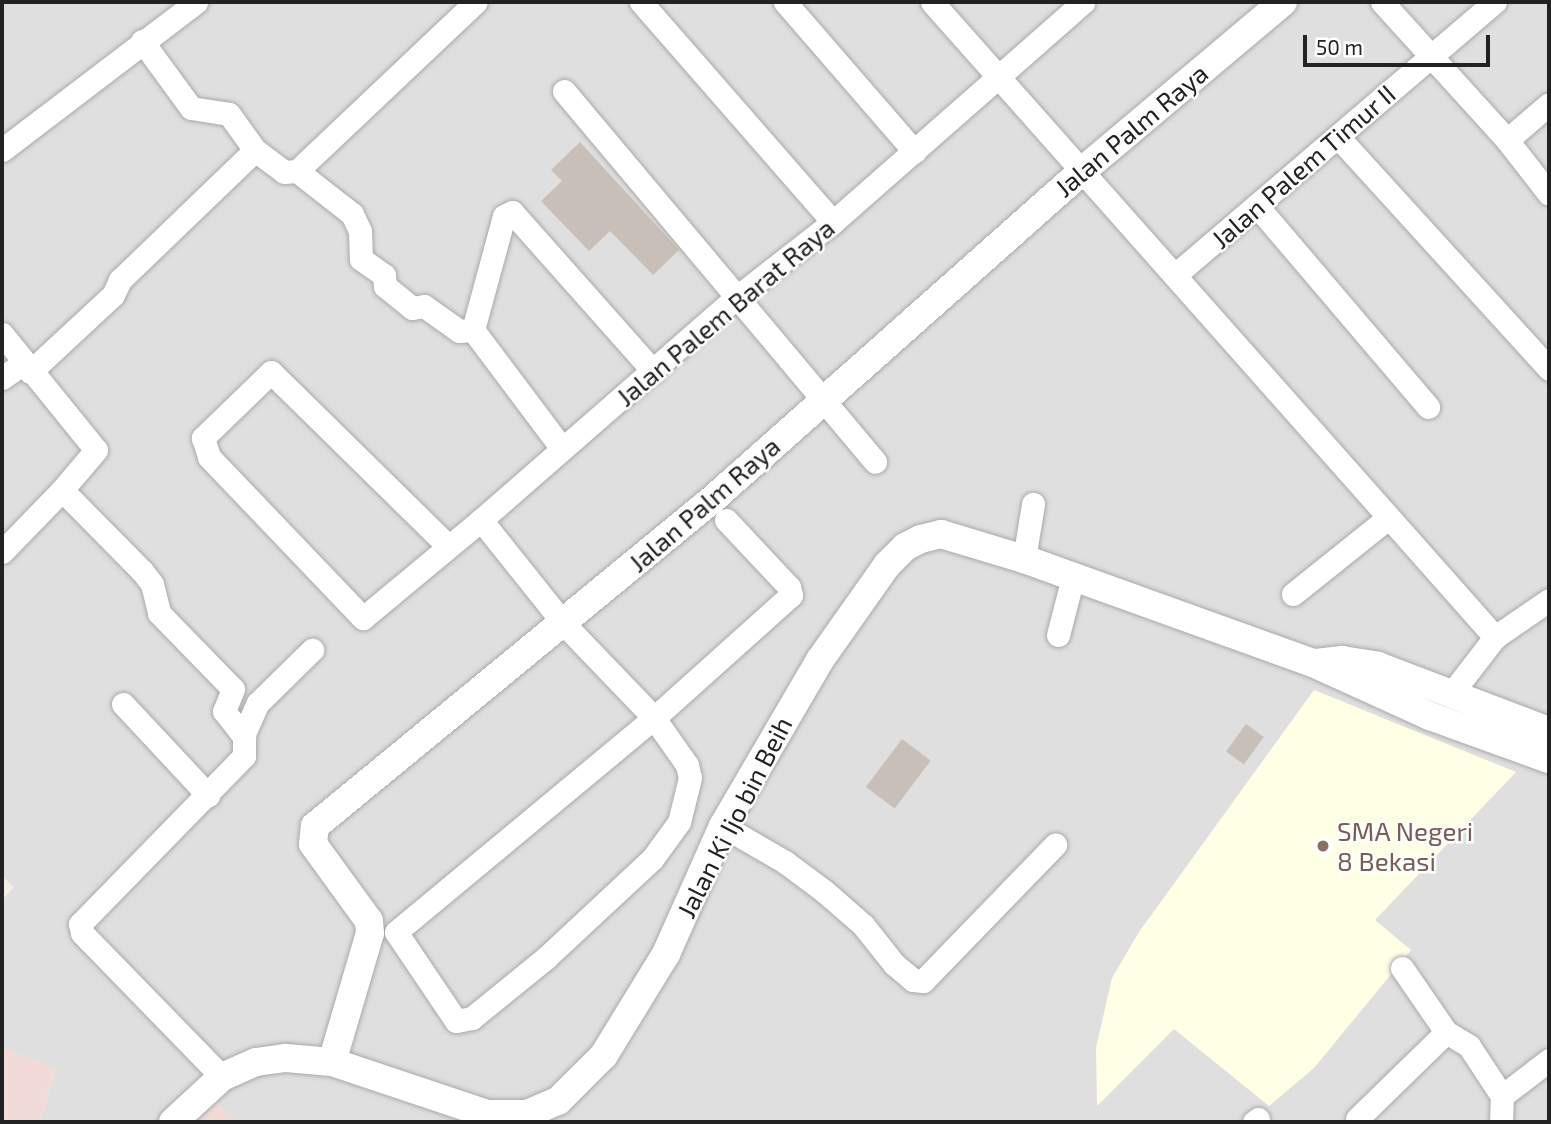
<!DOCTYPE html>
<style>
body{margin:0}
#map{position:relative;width:1551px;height:1124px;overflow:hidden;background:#f2efe9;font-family:"Exo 2",sans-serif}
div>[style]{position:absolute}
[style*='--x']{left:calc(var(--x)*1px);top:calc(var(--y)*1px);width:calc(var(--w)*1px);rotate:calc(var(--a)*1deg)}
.residential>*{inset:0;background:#e0dfdf}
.commercial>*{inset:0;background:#f2dad9}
.education>*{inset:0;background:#ffffe5}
.building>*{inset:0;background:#c7bfb8;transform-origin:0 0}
.roads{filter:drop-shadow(0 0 2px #a9a9a9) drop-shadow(0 0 2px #a9a9a9)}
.minor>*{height:23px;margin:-11.5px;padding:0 11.5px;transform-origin:11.5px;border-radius:11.5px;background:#fff}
.tertiary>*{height:28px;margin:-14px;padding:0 14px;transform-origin:14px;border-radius:14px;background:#fff}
.dots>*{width:19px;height:19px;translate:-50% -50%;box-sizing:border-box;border:4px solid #fff;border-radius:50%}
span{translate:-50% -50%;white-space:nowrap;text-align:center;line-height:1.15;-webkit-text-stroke:5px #fff;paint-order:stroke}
.street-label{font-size:26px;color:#222}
.education-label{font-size:26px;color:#785e54}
.left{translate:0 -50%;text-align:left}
.frame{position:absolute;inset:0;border:4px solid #222;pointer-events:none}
.scale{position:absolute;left:1303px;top:35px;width:187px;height:32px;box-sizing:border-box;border:4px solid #222;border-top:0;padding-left:9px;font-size:21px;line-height:24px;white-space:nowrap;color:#222;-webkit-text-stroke:5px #fff;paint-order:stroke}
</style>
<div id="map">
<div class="residential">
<div style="clip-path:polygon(2px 2px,1549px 2px,1549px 1122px,234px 1122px,206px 1089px,168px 1122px,40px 1122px,56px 1069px,2px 1048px,2px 900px,14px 887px,2px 876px)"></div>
</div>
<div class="commercial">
<div style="clip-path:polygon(2px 1048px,56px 1068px,40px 1122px,2px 1122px)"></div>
<div style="clip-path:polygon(206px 1088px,234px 1122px,168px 1122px)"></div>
</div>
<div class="education">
<div style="clip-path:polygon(1314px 690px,1516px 772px,1375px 920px,1411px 950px,1314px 1068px,1269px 1106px,1174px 1029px,1097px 1106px,1096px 1048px,1112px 978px,1139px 932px)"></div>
</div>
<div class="building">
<div style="clip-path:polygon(580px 142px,679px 250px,653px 275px,610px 231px,589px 251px,541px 201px,562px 181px,551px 170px)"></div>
<div style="left:1246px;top:724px;width:22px;height:34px;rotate:36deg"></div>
<div style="left:902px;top:739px;width:36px;height:60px;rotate:37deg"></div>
</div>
<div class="roads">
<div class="minor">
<div style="--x:641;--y:2;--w:292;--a:48.9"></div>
<div style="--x:785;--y:2;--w:198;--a:49.1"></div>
<div style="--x:932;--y:2;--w:849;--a:48.44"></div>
<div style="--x:1382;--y:2;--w:186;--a:47.8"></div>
<div style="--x:1507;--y:140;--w:68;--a:52.1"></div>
<div style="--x:142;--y:41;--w:83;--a:53.8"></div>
<div style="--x:191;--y:108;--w:38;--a:9"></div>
<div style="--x:229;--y:114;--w:44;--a:54.2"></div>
<div style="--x:255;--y:150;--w:36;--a:37"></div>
<div style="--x:284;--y:172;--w:13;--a:-4"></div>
<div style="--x:297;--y:171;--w:70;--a:38"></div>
<div style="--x:352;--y:214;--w:19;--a:65"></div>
<div style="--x:360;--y:231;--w:28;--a:88"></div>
<div style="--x:361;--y:259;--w:28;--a:35"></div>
<div style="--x:384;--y:275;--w:11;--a:85"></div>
<div style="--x:385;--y:286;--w:35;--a:39"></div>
<div style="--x:412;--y:308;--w:12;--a:-9"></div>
<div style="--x:424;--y:306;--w:43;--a:35.5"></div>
<div style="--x:459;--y:331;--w:14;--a:-4"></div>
<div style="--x:564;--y:91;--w:484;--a:50"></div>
<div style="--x:1339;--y:138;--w:312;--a:47.7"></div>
<div style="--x:1507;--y:140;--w:55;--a:-40.6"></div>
<div style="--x:2;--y:150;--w:244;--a:-37.3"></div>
<div style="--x:297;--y:171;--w:246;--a:-43.4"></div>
<div style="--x:1257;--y:206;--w:264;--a:49.6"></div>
<div style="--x:1175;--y:275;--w:421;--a:-40.5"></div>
<div style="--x:473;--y:330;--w:118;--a:-74.8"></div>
<div style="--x:504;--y:216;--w:9;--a:-27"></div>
<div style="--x:512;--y:212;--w:213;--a:48.4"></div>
<div style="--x:473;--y:330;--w:146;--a:53.1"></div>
<div style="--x:2;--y:334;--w:149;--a:51"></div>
<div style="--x:96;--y:450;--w:52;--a:130.4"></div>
<div style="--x:62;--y:490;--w:114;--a:45.4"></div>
<div style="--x:142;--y:571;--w:16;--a:52"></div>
<div style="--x:152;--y:584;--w:30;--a:76"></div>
<div style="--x:159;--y:613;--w:106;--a:45.8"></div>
<div style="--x:233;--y:689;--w:24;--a:112"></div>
<div style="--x:224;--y:711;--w:33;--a:52"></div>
<div style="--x:244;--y:737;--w:19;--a:90"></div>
<div style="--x:244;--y:756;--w:235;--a:134.3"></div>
<div style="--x:80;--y:924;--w:9;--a:77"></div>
<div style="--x:82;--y:933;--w:201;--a:45.8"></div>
<div style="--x:30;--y:372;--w:113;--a:-42.9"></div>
<div style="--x:113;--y:295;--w:17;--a:-65"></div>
<div style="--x:120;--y:280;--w:187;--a:-43.9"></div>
<div style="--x:2;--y:378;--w:24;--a:-35"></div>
<div style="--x:481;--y:520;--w:133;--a:51.4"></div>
<div style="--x:564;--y:624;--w:130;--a:46.2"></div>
<div style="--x:654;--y:718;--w:57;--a:54.9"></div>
<div style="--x:687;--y:765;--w:13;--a:77"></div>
<div style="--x:690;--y:778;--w:45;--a:104"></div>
<div style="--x:679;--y:822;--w:46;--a:126.1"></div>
<div style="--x:652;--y:859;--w:144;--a:137"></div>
<div style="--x:547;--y:957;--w:97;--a:140.9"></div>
<div style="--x:472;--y:1018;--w:16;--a:169"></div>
<div style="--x:456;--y:1021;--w:107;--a:-124"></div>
<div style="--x:396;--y:932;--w:335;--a:-39.7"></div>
<div style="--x:654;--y:718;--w:184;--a:-41.9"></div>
<div style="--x:791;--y:595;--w:8;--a:-104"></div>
<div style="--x:789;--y:587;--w:92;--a:-133.2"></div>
<div style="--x:448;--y:546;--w:248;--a:-135.5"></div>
<div style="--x:271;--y:372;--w:95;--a:135.9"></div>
<div style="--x:203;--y:438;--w:20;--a:72"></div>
<div style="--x:209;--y:457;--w:223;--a:46.3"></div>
<div style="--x:363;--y:618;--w:153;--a:-39.7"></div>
<div style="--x:481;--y:520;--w:340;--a:-41.1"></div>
<div style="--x:737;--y:297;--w:122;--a:-38"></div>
<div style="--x:833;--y:222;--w:333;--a:-41.3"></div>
<div style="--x:2;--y:552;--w:86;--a:-45.9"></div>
<div style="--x:1024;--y:559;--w:56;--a:-80.7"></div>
<div style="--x:1293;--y:594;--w:122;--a:-38.7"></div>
<div style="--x:1058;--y:635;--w:60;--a:-75.5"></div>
<div style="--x:1451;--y:694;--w:72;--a:-52.3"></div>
<div style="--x:1495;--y:637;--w:65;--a:-34.4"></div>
<div style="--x:123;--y:704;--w:125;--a:47"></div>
<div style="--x:243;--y:736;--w:36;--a:-66"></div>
<div style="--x:258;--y:703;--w:76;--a:-44.5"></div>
<div style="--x:723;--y:826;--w:72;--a:30.1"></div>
<div style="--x:785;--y:862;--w:49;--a:36.6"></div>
<div style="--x:824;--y:891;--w:52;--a:41.1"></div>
<div style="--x:863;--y:925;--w:50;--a:51.5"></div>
<div style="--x:894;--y:964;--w:25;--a:40"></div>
<div style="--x:913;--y:980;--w:10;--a:6"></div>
<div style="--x:923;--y:981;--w:190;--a:-45.9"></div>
<div style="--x:1402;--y:968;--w:78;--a:55.5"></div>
<div style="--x:1446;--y:1032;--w:27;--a:31"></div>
<div style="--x:1469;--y:1046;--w:60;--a:56.6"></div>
<div style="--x:1357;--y:1119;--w:124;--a:-44.3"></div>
<div style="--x:1254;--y:1122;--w:5;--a:-37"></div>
<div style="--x:1501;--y:1122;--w:26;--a:-88"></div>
<div style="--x:1502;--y:1096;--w:59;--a:-37.5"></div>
</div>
<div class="tertiary">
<div style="--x:1316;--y:663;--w:26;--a:-7"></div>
<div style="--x:1342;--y:660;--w:36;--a:9"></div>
<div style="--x:1378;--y:666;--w:183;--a:20.8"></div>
<div style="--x:332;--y:1062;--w:134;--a:-73.6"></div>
<div style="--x:370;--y:933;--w:12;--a:-95"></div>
<div style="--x:369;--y:921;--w:95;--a:-126"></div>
<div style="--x:313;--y:844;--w:18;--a:-84"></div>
<div style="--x:315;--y:826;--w:517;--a:-39.42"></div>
<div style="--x:714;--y:498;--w:491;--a:-41.6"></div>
<div style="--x:1081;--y:172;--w:264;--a:-40.1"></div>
<div style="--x:173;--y:1122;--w:67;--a:-42.6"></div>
<div style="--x:222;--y:1077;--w:37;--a:-24"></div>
<div style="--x:256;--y:1062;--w:30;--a:-8"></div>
<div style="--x:286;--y:1058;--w:46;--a:5"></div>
<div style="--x:332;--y:1062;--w:163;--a:18.5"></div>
<div style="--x:487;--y:1114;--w:40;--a:0"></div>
<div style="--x:527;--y:1114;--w:34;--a:-23"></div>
<div style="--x:558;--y:1101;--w:65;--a:-45"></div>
<div style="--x:604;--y:1055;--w:119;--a:-58.5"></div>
<div style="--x:666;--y:954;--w:140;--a:-66"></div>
<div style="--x:723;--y:826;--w:192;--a:-59.7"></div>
<div style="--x:820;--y:660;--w:116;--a:-54.8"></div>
<div style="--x:887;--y:565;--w:25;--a:-45"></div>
<div style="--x:905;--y:547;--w:18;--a:-27"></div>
<div style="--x:921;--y:539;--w:21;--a:-14"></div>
<div style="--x:941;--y:534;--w:87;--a:16.8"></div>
<div style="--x:1024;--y:559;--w:307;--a:19.8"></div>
<div style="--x:1313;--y:663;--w:128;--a:24.4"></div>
<div style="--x:1430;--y:716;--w:127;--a:19.9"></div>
</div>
</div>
<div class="dots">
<div style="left:1323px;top:846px;background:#8d6e63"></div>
</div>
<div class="street-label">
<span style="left:1131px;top:130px;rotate:-40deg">Jalan Palm Raya</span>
<span style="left:1303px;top:166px;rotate:-41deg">Jalan Palem Timur II</span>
<span style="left:725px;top:312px;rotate:-40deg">Jalan Palem Barat Raya</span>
<span style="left:704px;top:504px;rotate:-41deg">Jalan Palm Raya</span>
<span style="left:734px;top:817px;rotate:-63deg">Jalan Ki Ijo bin Beih</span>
</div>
<div class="education-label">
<span class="left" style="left:1337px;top:846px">SMA Negeri<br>8 Bekasi</span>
</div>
<div class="frame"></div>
<div class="scale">50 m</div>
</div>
